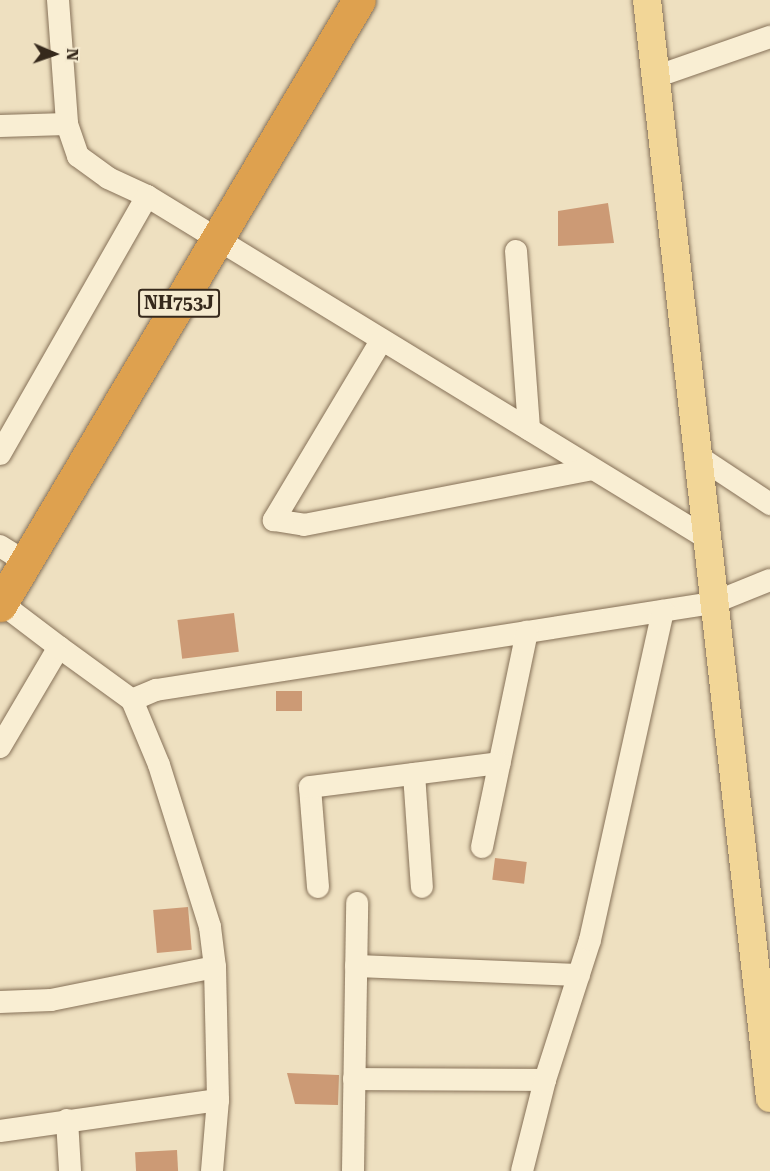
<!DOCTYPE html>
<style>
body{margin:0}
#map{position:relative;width:770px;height:1171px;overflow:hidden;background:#eee0c0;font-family:"Roboto Serif",serif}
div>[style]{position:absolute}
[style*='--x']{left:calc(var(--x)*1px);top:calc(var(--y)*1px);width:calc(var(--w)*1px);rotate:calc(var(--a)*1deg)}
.building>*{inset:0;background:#cc9a75;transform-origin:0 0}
.roads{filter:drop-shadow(0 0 2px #867158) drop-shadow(0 0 2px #867158)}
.minor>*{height:22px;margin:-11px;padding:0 11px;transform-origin:11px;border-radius:11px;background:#f9eed3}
.major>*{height:28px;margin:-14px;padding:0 14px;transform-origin:14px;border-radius:14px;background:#f2d697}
.highway>*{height:33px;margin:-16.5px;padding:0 16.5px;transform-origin:16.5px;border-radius:16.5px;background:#dea14f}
span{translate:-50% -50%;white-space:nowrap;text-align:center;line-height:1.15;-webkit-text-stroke:4.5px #f5eacf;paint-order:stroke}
.shield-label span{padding:2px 4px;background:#f5eacf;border:2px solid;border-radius:4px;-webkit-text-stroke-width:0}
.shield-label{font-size:18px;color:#36291c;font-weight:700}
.north{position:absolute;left:24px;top:24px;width:60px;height:60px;-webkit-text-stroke:4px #f5eacf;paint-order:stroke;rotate:92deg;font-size:16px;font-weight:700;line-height:24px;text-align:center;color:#36291c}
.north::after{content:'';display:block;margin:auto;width:21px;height:27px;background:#36291c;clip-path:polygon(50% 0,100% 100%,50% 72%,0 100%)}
</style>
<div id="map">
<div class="building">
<div style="clip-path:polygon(608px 203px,614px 243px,558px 246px,558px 211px)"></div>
<div style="left:234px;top:613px;width:39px;height:57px;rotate:83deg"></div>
<div style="left:276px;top:691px;width:26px;height:20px"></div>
<div style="left:495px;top:858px;width:32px;height:22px;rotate:7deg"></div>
<div style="left:188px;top:907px;width:43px;height:35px;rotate:85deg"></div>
<div style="clip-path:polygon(287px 1073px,339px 1075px,338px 1105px,295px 1104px)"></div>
<div style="left:177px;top:1150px;width:21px;height:42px;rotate:87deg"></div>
</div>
<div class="roads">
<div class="minor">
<div style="--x:58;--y:0;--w:124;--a:85.8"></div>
<div style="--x:67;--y:124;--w:34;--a:71"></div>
<div style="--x:78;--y:156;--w:37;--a:36"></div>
<div style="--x:108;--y:178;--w:43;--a:24.8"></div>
<div style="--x:147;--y:196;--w:654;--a:31.43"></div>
<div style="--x:655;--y:77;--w:122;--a:-19.2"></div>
<div style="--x:0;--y:126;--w:67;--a:-1.7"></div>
<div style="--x:516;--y:251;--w:179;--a:85.8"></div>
<div style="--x:381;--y:341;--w:209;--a:120.9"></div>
<div style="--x:274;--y:520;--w:30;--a:9"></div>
<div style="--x:304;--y:525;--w:293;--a:-11"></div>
<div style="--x:0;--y:454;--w:297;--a:-60.3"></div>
<div style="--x:696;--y:455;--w:89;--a:33.5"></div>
<div style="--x:0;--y:546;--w:31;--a:32"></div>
<div style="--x:1;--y:603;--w:73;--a:37.2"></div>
<div style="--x:132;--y:700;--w:26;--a:-23"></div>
<div style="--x:156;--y:690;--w:564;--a:-8.88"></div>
<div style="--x:713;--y:603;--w:61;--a:-22"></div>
<div style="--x:0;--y:747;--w:116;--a:-59.5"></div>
<div style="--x:59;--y:647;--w:90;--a:36"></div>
<div style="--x:132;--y:700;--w:70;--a:67.4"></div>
<div style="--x:159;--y:765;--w:170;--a:72.5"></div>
<div style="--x:210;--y:927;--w:40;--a:82.9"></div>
<div style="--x:215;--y:967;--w:133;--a:88.7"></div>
<div style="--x:218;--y:1100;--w:220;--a:171.9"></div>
<div style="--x:414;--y:774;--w:113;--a:86"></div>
<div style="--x:482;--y:847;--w:220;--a:-78.2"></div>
<div style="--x:318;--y:887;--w:100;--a:-94.6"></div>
<div style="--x:310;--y:787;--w:191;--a:-7.2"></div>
<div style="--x:356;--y:966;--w:223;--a:2.3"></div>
<div style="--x:0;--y:1002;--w:51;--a:-2.2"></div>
<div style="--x:51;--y:1000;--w:167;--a:-11.4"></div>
<div style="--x:354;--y:1079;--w:191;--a:0.3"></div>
<div style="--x:67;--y:1120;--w:51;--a:86.6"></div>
<div style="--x:212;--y:1171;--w:71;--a:-85.2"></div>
<div style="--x:353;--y:1171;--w:268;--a:-89.1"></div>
<div style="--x:522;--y:1171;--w:94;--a:-75.8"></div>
<div style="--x:545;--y:1080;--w:147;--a:-72.2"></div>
<div style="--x:590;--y:940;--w:337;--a:-77.5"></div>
</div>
<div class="major">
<div style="--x:647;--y:0;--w:1105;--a:83.61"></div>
</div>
<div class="highway">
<div style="--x:0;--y:605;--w:703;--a:-59.32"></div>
</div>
</div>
<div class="shield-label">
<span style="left:179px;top:303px">NH753J</span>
</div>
<div class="north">N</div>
</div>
